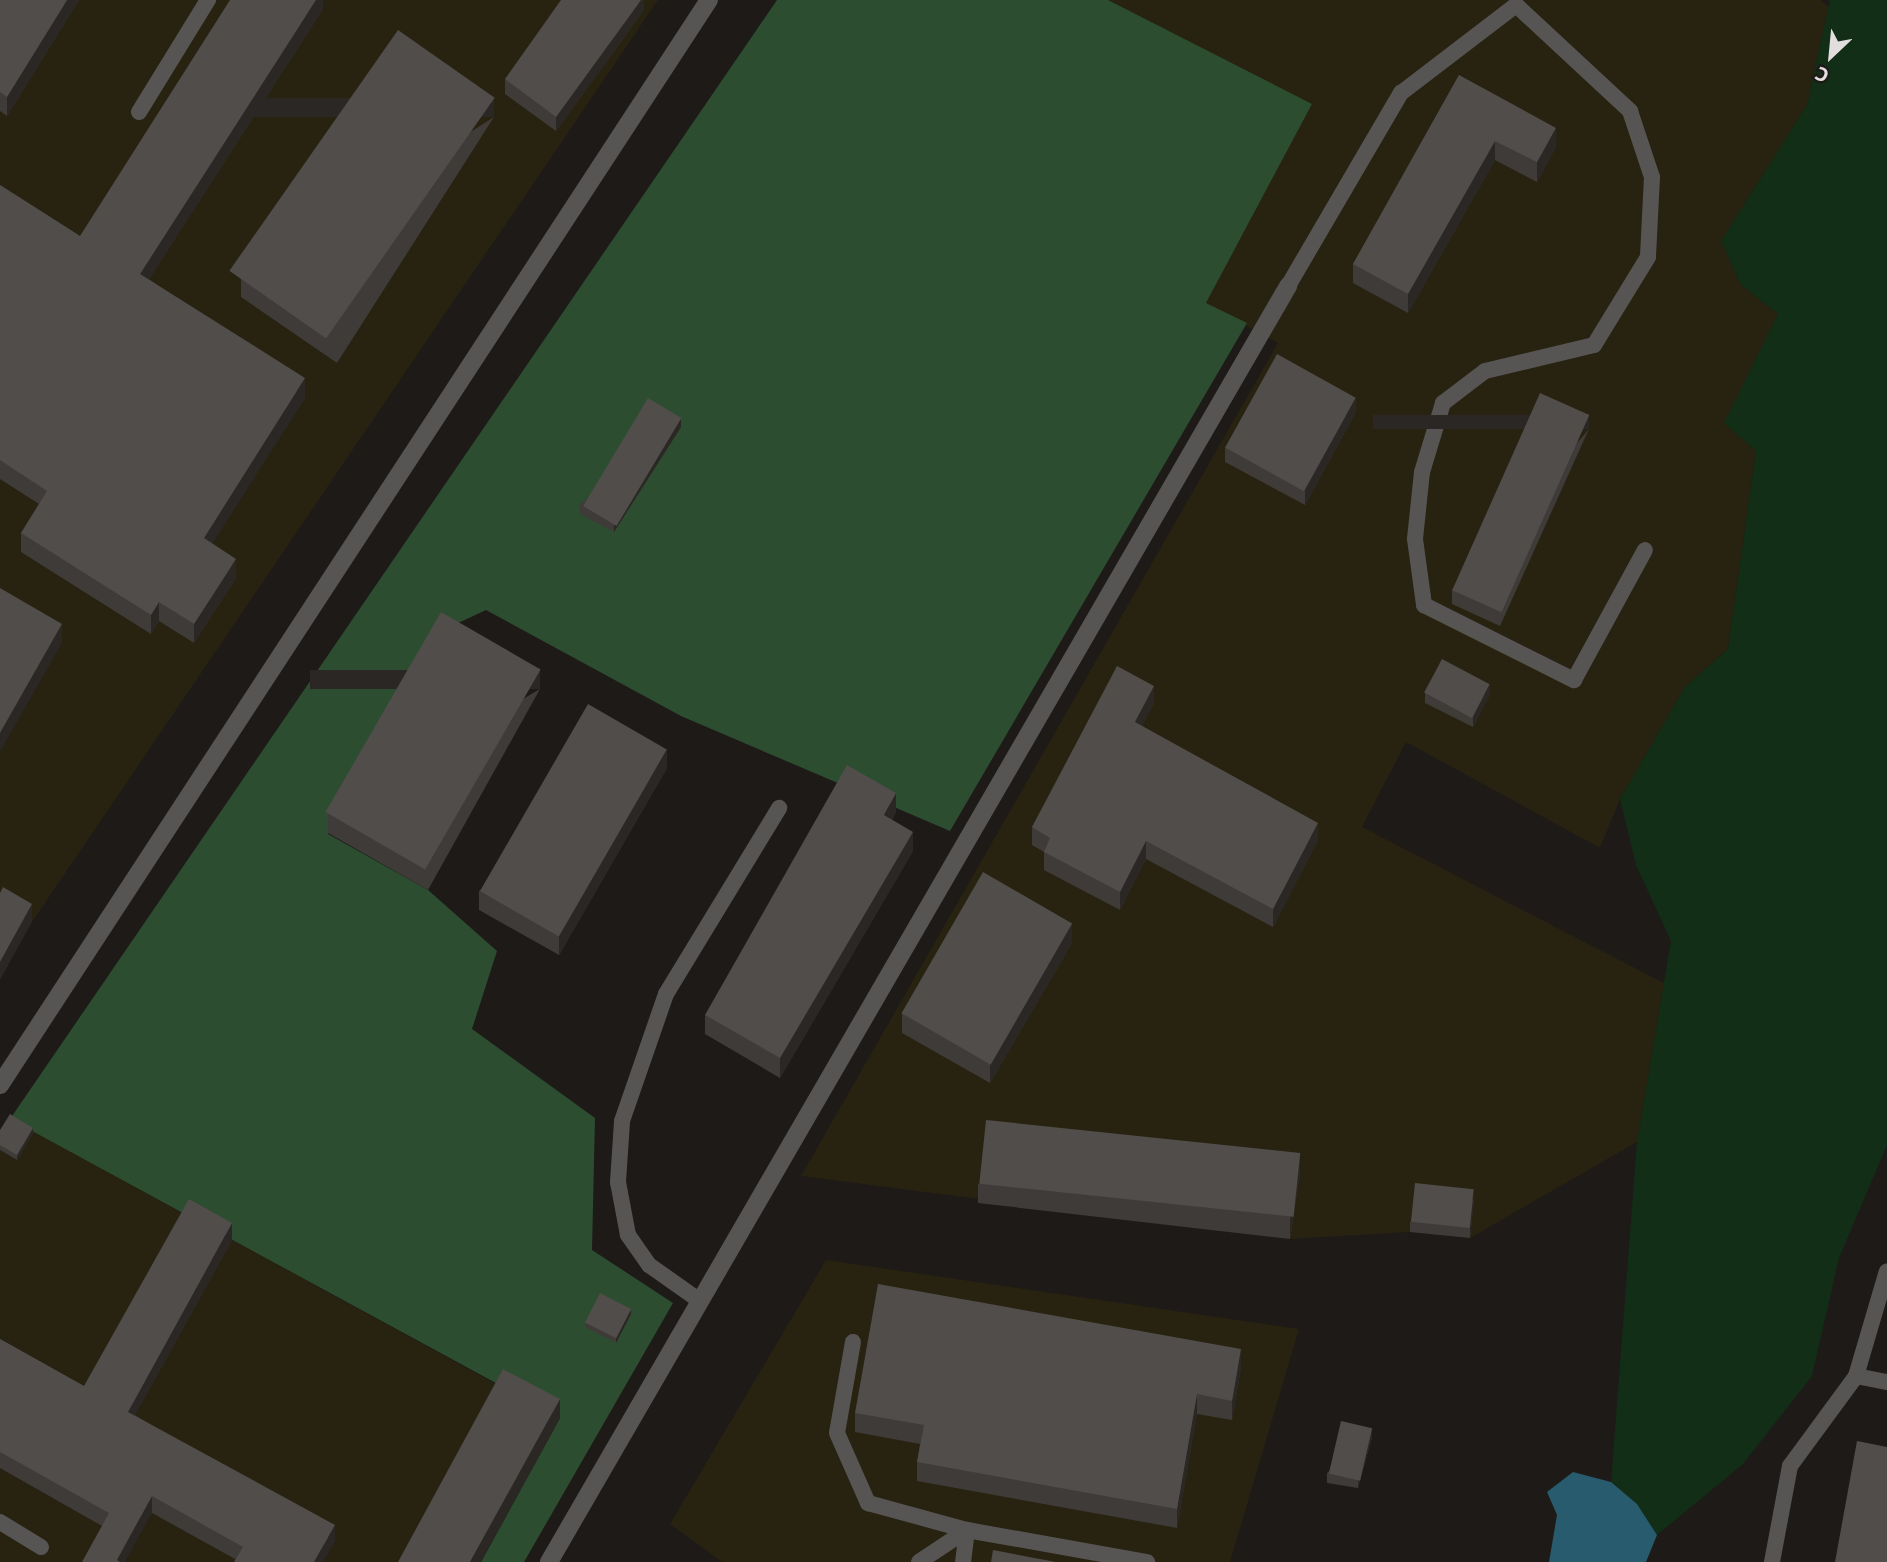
<!DOCTYPE html>
<meta charset="utf-8">
<style>
body{margin:0}
#map{position:relative;width:1887px;height:1562px;overflow:hidden;background:#1e1a18;font-family:"Noto Sans",sans-serif}
div>[style]{position:absolute}
[style*='--x']{left:calc(var(--x)*1px);top:calc(var(--y)*1px);width:calc(var(--w)*1px);rotate:calc(var(--a)*1deg)}
.industrial>*{inset:0;background:#282211}
.green>*{inset:0;background:#122e16}
.forest>*{inset:0;background:#2d4d30}
.water>*{inset:0;background:#285b6d}
.lane>*{height:16px;margin:-8px;padding:0 8px;transform-origin:8px;border-radius:8px;background:#575554}
.street>*{height:18px;margin:-9px;padding:0 9px;transform-origin:9px;border-radius:9px;background:#575554}
.wall>*{inset:0;background:#3e3b38}
.shaded-wall>*{inset:0;background:#2a2724;transform-origin:0 0}
.building>*{inset:0;background:#504d4a;transform-origin:0 0}
span{translate:-50% -50%;white-space:nowrap;text-align:center;line-height:1.15;-webkit-text-stroke:6px #1e1a18;paint-order:stroke}
.north{position:absolute;left:1796px;top:21px;width:70px;height:70px;-webkit-text-stroke:5px #1e1a18;paint-order:stroke;rotate:206deg;font-size:19px;font-weight:700;line-height:28px;text-align:center;color:#e1dedd}
.north::after{content:'';display:block;margin:auto;width:24px;height:32px;background:#e1dedd;clip-path:polygon(50% 0,100% 100%,50% 72%,0 100%)}
</style>
<div id="map">
<div class="industrial">
<div style="clip-path:polygon(0 0,658px 0,32px 922px,0 978px)"></div>
<div style="clip-path:polygon(1108px 0,1820px 0,1829px 7px,1807px 105px,1721px 241px,1741px 285px,1778px 314px,1725px 423px,1756px 451px,1728px 649px,1685px 687px,1620px 799px,1600px 848px,1406px 742px,1362px 827px,1664px 983px,1637px 1142px,1470px 1238px,1410px 1232px,1290px 1239px,801px 1176px,1278px 343px,1206px 303px,1312px 104px)"></div>
<div style="clip-path:polygon(10px 1119px,560px 1419px,481px 1562px,0 1562px,0 1135px)"></div>
<div style="clip-path:polygon(826px 1260px,1299px 1329px,1230px 1562px,722px 1562px,670px 1524px)"></div>
</div>
<div class="green">
<div style="clip-path:polygon(1830px 0,1887px 0,1887px 1145px,1839px 1258px,1812px 1376px,1743px 1464px,1657px 1535px,1637px 1504px,1611px 1482px,1637px 1142px,1671px 941px,1636px 865px,1620px 799px,1685px 687px,1728px 649px,1756px 451px,1724px 423px,1778px 314px,1741px 285px,1721px 241px,1807px 105px)"></div>
</div>
<div class="forest">
<div style="clip-path:polygon(777px 0,1108px 0,1312px 104px,1206px 303px,1247px 323px,950px 831px,681px 716px,486px 610px,441px 631px,328px 834px,428px 890px,497px 951px,472px 1029px,595px 1118px,592px 1250px,673px 1303px,524px 1562px,481px 1562px,560px 1418px,10px 1119px)"></div>
</div>
<div class="water">
<div style="clip-path:polygon(1573px 1472px,1611px 1482px,1637px 1504px,1657px 1535px,1646px 1562px,1549px 1562px,1557px 1515px,1547px 1492px)"></div>
</div>
<div class="lane">
<div style="--x:139;--y:112;--w:132;--a:-58.4"></div>
<div style="--x:1288;--y:286;--w:224;--a:-59.7"></div>
<div style="--x:1401;--y:93;--w:145;--a:-37.4"></div>
<div style="--x:1516;--y:5;--w:156;--a:42.9"></div>
<div style="--x:1630;--y:111;--w:70;--a:71.6"></div>
<div style="--x:1652;--y:177;--w:80;--a:92.9"></div>
<div style="--x:1648;--y:257;--w:103;--a:121.5"></div>
<div style="--x:1594;--y:345;--w:112;--a:166.6"></div>
<div style="--x:1485;--y:371;--w:53;--a:142.7"></div>
<div style="--x:1443;--y:403;--w:72;--a:106.9"></div>
<div style="--x:1422;--y:472;--w:67;--a:96"></div>
<div style="--x:1415;--y:539;--w:67;--a:82.2"></div>
<div style="--x:1424;--y:605;--w:168;--a:26.6"></div>
<div style="--x:1574;--y:680;--w:148;--a:-61.4"></div>
<div style="--x:700;--y:1301;--w:62;--a:-144.8"></div>
<div style="--x:649;--y:1265;--w:37;--a:-125"></div>
<div style="--x:628;--y:1235;--w:54;--a:-100.7"></div>
<div style="--x:618;--y:1182;--w:61;--a:-86.2"></div>
<div style="--x:622;--y:1121;--w:134;--a:-70.9"></div>
<div style="--x:666;--y:994;--w:218;--a:-58.7"></div>
<div style="--x:853;--y:1342;--w:92;--a:100"></div>
<div style="--x:837;--y:1433;--w:77;--a:66.1"></div>
<div style="--x:868;--y:1503;--w:103;--a:15.3"></div>
<div style="--x:967;--y:1530;--w:32;--a:97"></div>
<div style="--x:1856;--y:1376;--w:32;--a:11"></div>
<div style="--x:0;--y:1522;--w:48;--a:31.4"></div>
<div style="--x:919;--y:1562;--w:58;--a:-33.7"></div>
<div style="--x:967;--y:1530;--w:183;--a:10.1"></div>
<div style="--x:1772;--y:1562;--w:98;--a:-79.4"></div>
<div style="--x:1790;--y:1466;--w:112;--a:-53.7"></div>
<div style="--x:1856;--y:1376;--w:109;--a:-73.6"></div>
</div>
<div class="street">
<div style="--x:0;--y:1085;--w:1296;--a:-56.84"></div>
<div style="--x:549;--y:1562;--w:1475;--a:-59.92"></div>
</div>
<div class="wall">
<div style="clip-path:polygon(0 0,79px 0,7px 116px,0 111px)"></div>
<div style="clip-path:polygon(323px 0,323px 9px,149px 279px,305px 398px,212px 543px,236px 578px,194px 643px,159px 621px,151px 634px,21px 552px,21px 533px,39px 504px,0 479px,0 185px,80px 236px)"></div>
<div style="clip-path:polygon(644px 0,644px 10px,556px 131px,505px 94px,505px 79px)"></div>
<div style="clip-path:polygon(1459px 75px,1556px 147px,1537px 182px,1495px 160px,1408px 313px,1353px 283px,1353px 264px)"></div>
<div style="clip-path:polygon(494px 117px,337px 363px,241px 297px,241px 278px)"></div>
<div style="clip-path:polygon(1356px 412px,1305px 505px,1225px 462px,1225px 448px)"></div>
<div style="clip-path:polygon(681px 427px,614px 532px,580px 514px,580px 504px)"></div>
<div style="clip-path:polygon(1589px 429px,1500px 626px,1452px 604px,1452px 590px)"></div>
<div style="clip-path:polygon(540px 689px,428px 890px,328px 833px,328px 814px)"></div>
<div style="clip-path:polygon(1425px 693px,1490px 694px,1473px 727px,1425px 703px)"></div>
<div style="clip-path:polygon(1154px 703px,1142px 726px,1318px 840px,1273px 927px,1146px 859px,1120px 910px,1044px 870px,1044px 852px,1032px 845px,1032px 827px)"></div>
<div style="clip-path:polygon(667px 768px,559px 955px,479px 910px,479px 891px)"></div>
<div style="clip-path:polygon(896px 812px,892px 820px,913px 851px,780px 1078px,705px 1034px,705px 1015px)"></div>
<div style="clip-path:polygon(1072px 943px,990px 1083px,902px 1033px,902px 1013px)"></div>
<div style="clip-path:polygon(0 1130px,33px 1133px,17px 1160px,0 1150px)"></div>
<div style="clip-path:polygon(1300px 1173px,1290px 1239px,978px 1203px,978px 1184px)"></div>
<div style="clip-path:polygon(1474px 1199px,1470px 1238px,1410px 1232px,1410px 1222px)"></div>
<div style="clip-path:polygon(232px 1240px,135px 1415px,335px 1542px,235px 1559px,152px 1513px,102px 1526px,0 1468px,0 1339px,84px 1386px)"></div>
<div style="clip-path:polygon(631px 1314px,616px 1343px,585px 1327px,585px 1322px)"></div>
<div style="clip-path:polygon(1241px 1368px,1232px 1420px,1197px 1414px,1177px 1528px,917px 1481px,917px 1462px,920px 1444px,855px 1432px,855px 1413px)"></div>
<div style="clip-path:polygon(1372px 1437px,1358px 1488px,1327px 1483px,1327px 1473px)"></div>
</div>
<div class="shaded-wall">
<div style="clip-path:polygon(67px 0,79px 0,7px 116px,7px 97px)"></div>
<div style="clip-path:polygon(316px 0,323px 0,323px 9px,140px 293px,140px 274px)"></div>
<div style="clip-path:polygon(641px 0,644px 0,644px 10px,556px 131px,556px 117px)"></div>
<div style="left:494px;top:98px;width:19px;height:292px;rotate:90deg"></div>
<div style="clip-path:polygon(1556px 128px,1556px 147px,1537px 182px,1537px 162px)"></div>
<div style="clip-path:polygon(1495px 141px,1495px 160px,1408px 313px,1408px 294px)"></div>
<div style="clip-path:polygon(305px 378px,305px 398px,204px 557px,204px 538px)"></div>
<div style="clip-path:polygon(1356px 397px,1356px 412px,1305px 505px,1305px 490px)"></div>
<div style="left:1589px;top:415px;width:14px;height:216px;rotate:90deg"></div>
<div style="clip-path:polygon(681px 418px,681px 427px,614px 532px,614px 522px)"></div>
<div style="clip-path:polygon(236px 559px,236px 578px,194px 643px,194px 624px)"></div>
<div style="clip-path:polygon(159px 602px,159px 621px,151px 634px,151px 615px)"></div>
<div style="clip-path:polygon(62px 624px,62px 643px,0 752px,0 733px)"></div>
<div style="left:540px;top:670px;width:19px;height:230px;rotate:90deg"></div>
<div style="clip-path:polygon(1490px 684px,1490px 694px,1473px 727px,1473px 717px)"></div>
<div style="clip-path:polygon(1154px 686px,1154px 703px,1135px 740px,1135px 722px)"></div>
<div style="clip-path:polygon(667px 749px,667px 768px,559px 955px,559px 936px)"></div>
<div style="clip-path:polygon(896px 793px,896px 812px,884px 834px,884px 815px)"></div>
<div style="clip-path:polygon(1318px 823px,1318px 840px,1273px 927px,1273px 909px)"></div>
<div style="clip-path:polygon(913px 832px,913px 851px,780px 1078px,780px 1058px)"></div>
<div style="clip-path:polygon(1146px 841px,1146px 859px,1120px 910px,1120px 892px)"></div>
<div style="clip-path:polygon(32px 904px,32px 922px,0 980px,0 962px)"></div>
<div style="clip-path:polygon(1072px 924px,1072px 943px,990px 1083px,990px 1064px)"></div>
<div style="clip-path:polygon(33px 1128px,33px 1133px,17px 1160px,17px 1155px)"></div>
<div style="clip-path:polygon(1300px 1154px,1300px 1173px,1290px 1239px,1290px 1220px)"></div>
<div style="clip-path:polygon(1474px 1189px,1474px 1199px,1470px 1238px,1470px 1228px)"></div>
<div style="clip-path:polygon(232px 1223px,232px 1240px,128px 1428px,128px 1412px)"></div>
<div style="clip-path:polygon(631px 1309px,631px 1314px,616px 1343px,616px 1338px)"></div>
<div style="clip-path:polygon(1241px 1349px,1241px 1368px,1232px 1420px,1232px 1401px)"></div>
<div style="clip-path:polygon(1197px 1394px,1197px 1414px,1177px 1528px,1177px 1509px)"></div>
<div style="clip-path:polygon(560px 1399px,560px 1418px,481px 1562px,470px 1562px)"></div>
<div style="clip-path:polygon(1372px 1428px,1372px 1437px,1358px 1488px,1358px 1478px)"></div>
<div style="clip-path:polygon(152px 1496px,152px 1513px,125px 1562px,117px 1562px,117px 1560px)"></div>
<div style="clip-path:polygon(335px 1525px,335px 1542px,323px 1562px,314px 1562px)"></div>
</div>
<div class="building">
<div style="clip-path:polygon(0 0,67px 0,7px 97px,0 92px)"></div>
<div style="clip-path:polygon(230px 0,316px 0,140px 274px,305px 378px,204px 538px,236px 559px,194px 624px,159px 602px,151px 615px,21px 533px,47px 491px,0 460px,0 185px,80px 236px)"></div>
<div style="clip-path:polygon(561px 0,641px 0,556px 117px,505px 79px)"></div>
<div style="left:398px;top:30px;width:118px;height:294px;rotate:35deg"></div>
<div style="clip-path:polygon(1459px 75px,1556px 128px,1537px 162px,1495px 141px,1408px 294px,1353px 264px)"></div>
<div style="left:1277px;top:354px;width:90px;height:107px;rotate:29deg"></div>
<div style="left:1540px;top:393px;width:54px;height:216px;rotate:24deg"></div>
<div style="left:648px;top:398px;width:39px;height:126px;rotate:31deg"></div>
<div style="clip-path:polygon(0 588px,62px 624px,0 733px)"></div>
<div style="left:441px;top:612px;width:115px;height:231px;rotate:30deg"></div>
<div style="left:1442px;top:659px;width:54px;height:38px;rotate:28deg"></div>
<div style="clip-path:polygon(1117px 666px,1154px 686px,1135px 722px,1318px 823px,1273px 909px,1146px 841px,1120px 892px,1044px 852px,1050px 838px,1032px 827px)"></div>
<div style="left:588px;top:704px;width:91px;height:216px;rotate:30deg"></div>
<div style="clip-path:polygon(847px 765px,896px 793px,884px 815px,913px 832px,780px 1058px,705px 1015px)"></div>
<div style="left:983px;top:872px;width:103px;height:163px;rotate:30deg"></div>
<div style="clip-path:polygon(3px 887px,32px 904px,0 962px,0 893px)"></div>
<div style="clip-path:polygon(10px 1114px,33px 1128px,17px 1155px,0 1145px,0 1130px)"></div>
<div style="left:986px;top:1120px;width:316px;height:64px;rotate:6deg"></div>
<div style="left:1415px;top:1183px;width:59px;height:39px;rotate:6deg"></div>
<div style="clip-path:polygon(189px 1199px,232px 1223px,128px 1412px,335px 1525px,314px 1562px,234px 1562px,243px 1547px,152px 1496px,117px 1560px,120px 1562px,82px 1562px,109px 1513px,0 1452px,0 1339px,84px 1386px)"></div>
<div style="clip-path:polygon(878px 1284px,1241px 1349px,1232px 1401px,1197px 1394px,1177px 1509px,917px 1462px,924px 1425px,855px 1413px)"></div>
<div style="left:600px;top:1293px;width:35px;height:33px;rotate:27deg"></div>
<div style="clip-path:polygon(503px 1369px,560px 1399px,470px 1562px,398px 1562px)"></div>
<div style="left:1341px;top:1421px;width:32px;height:54px;rotate:13deg"></div>
<div style="clip-path:polygon(1857px 1441px,1887px 1447px,1887px 1562px,1835px 1562px)"></div>
<div style="clip-path:polygon(993px 1550px,1056px 1562px,991px 1562px)"></div>
</div>
<div class="north">С</div>
</div>
